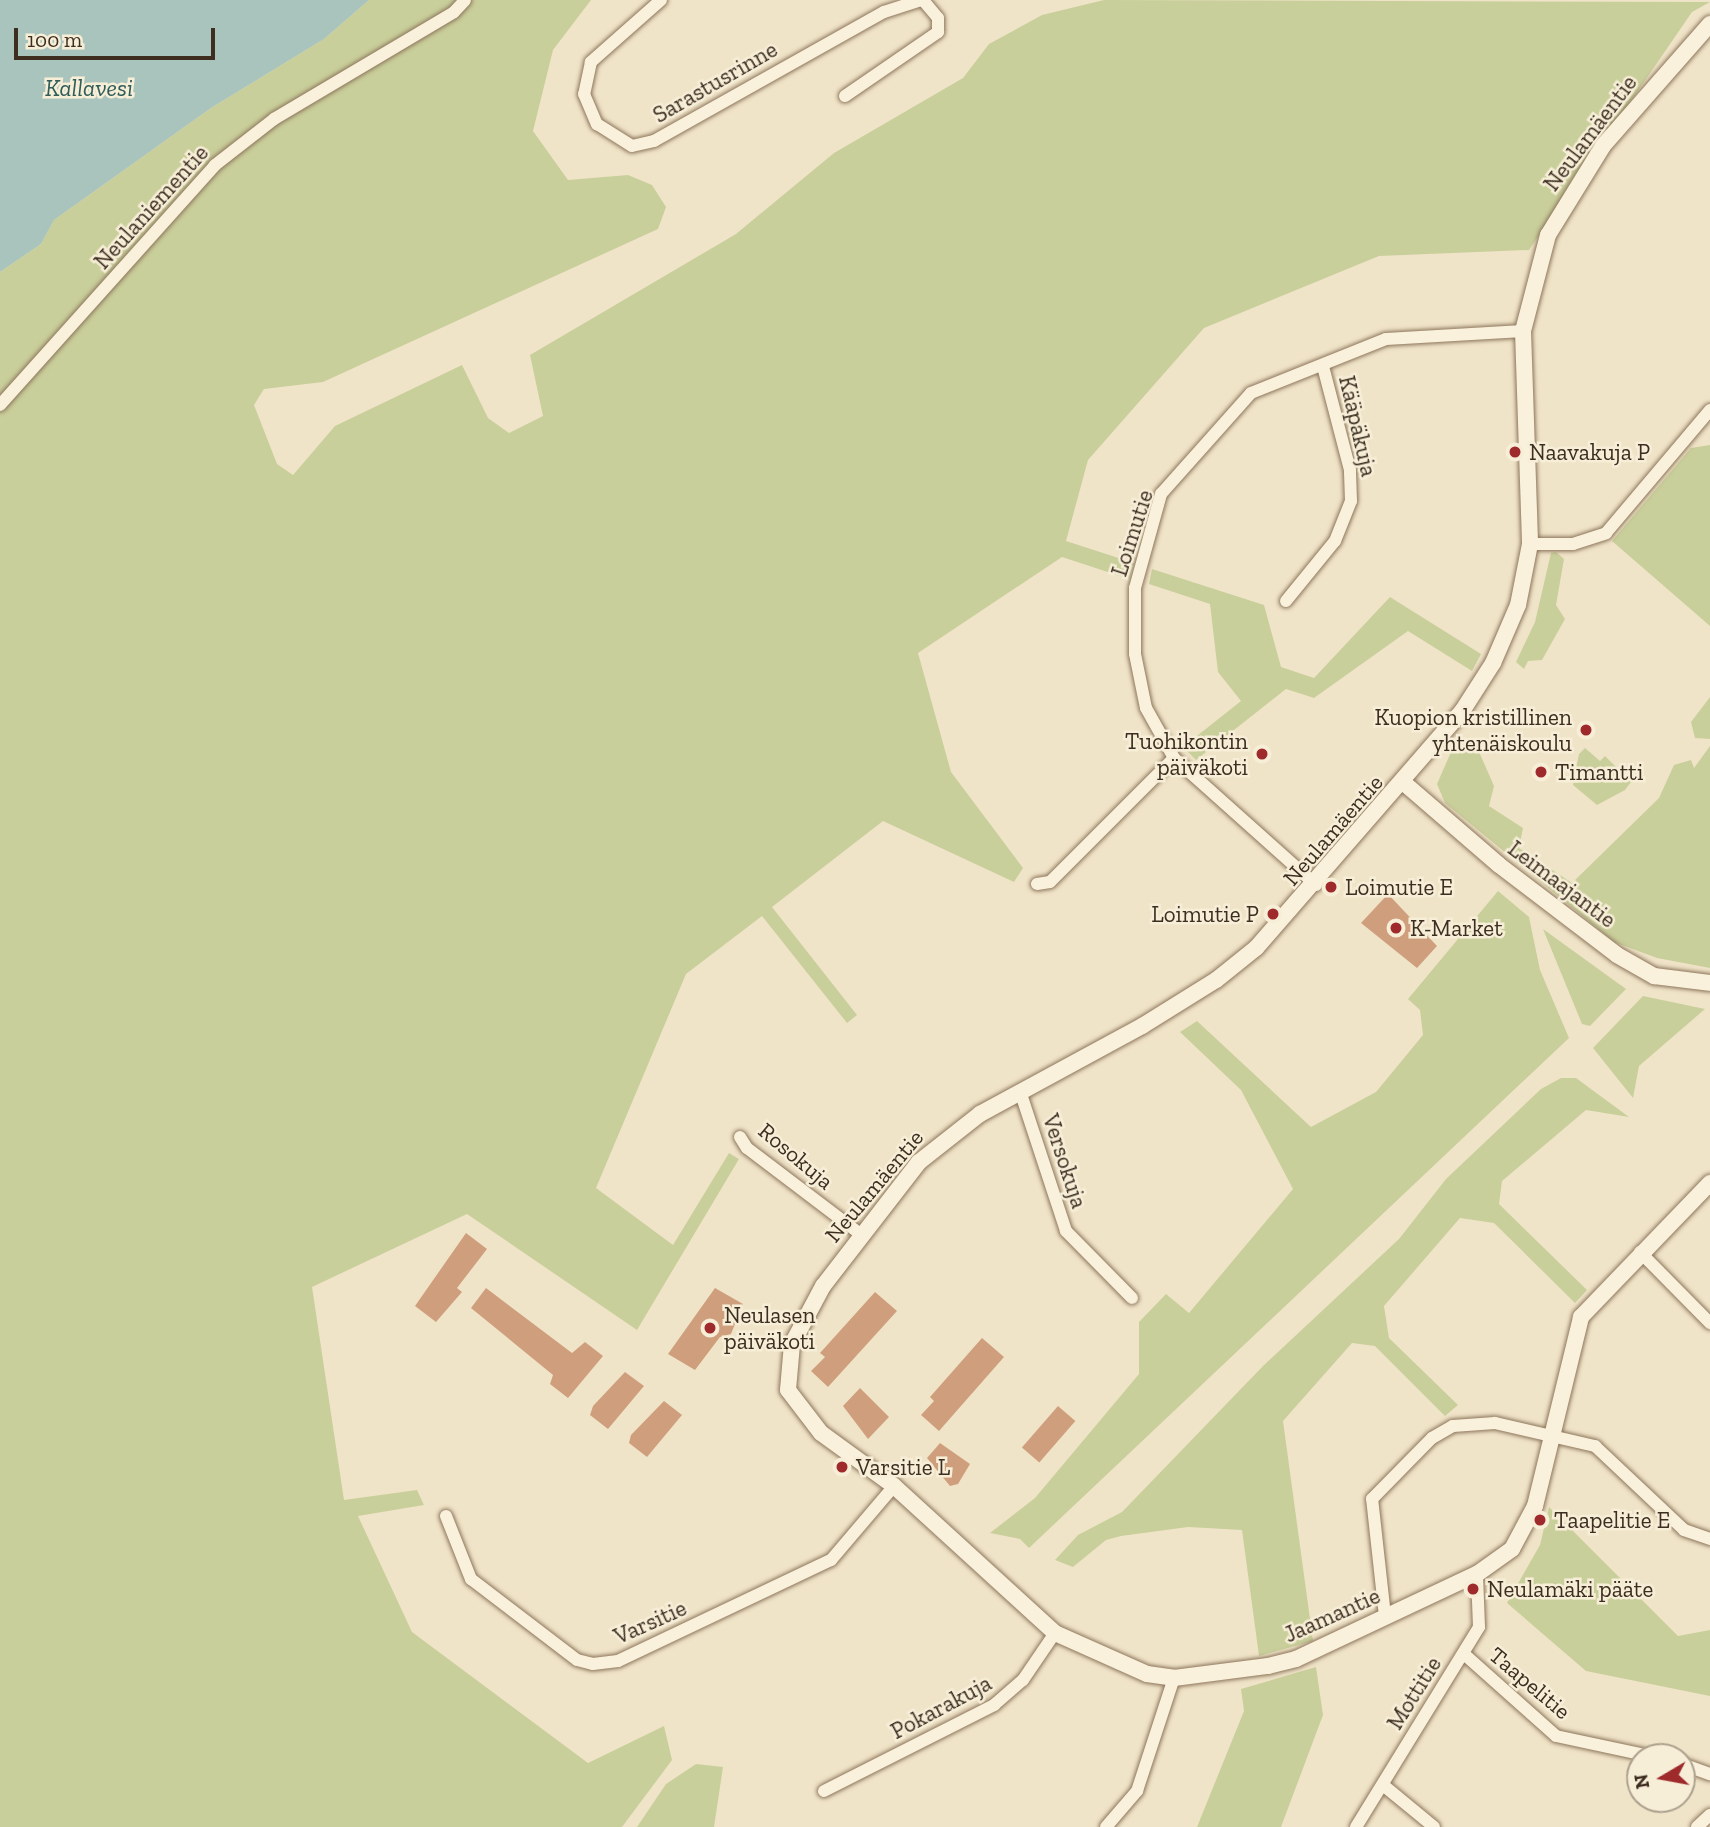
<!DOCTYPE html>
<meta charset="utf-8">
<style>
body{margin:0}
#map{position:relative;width:1710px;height:1827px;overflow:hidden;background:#f0e4c8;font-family:"Zilla Slab",serif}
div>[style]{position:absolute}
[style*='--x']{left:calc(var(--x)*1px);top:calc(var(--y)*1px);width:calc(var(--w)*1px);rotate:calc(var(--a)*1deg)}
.green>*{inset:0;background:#c9cf9b}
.water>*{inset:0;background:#a9c4bc}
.building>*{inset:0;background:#cf9f7d;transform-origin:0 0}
.roads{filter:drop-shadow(0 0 2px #8d765c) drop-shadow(0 0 2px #8d765c)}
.minor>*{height:12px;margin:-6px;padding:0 6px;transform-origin:6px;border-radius:6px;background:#faf1dc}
.tertiary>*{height:16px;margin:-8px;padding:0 8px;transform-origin:8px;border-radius:8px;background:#faf1dc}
.dots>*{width:19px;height:19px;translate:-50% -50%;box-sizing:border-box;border:4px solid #f7eed8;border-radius:50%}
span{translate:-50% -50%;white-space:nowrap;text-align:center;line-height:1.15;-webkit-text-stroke:5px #f7eed8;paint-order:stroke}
.street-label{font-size:23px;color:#3d2e20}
.poi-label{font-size:23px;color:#3d2e20}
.left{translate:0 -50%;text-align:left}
.right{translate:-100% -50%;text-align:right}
.water-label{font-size:24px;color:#2f5d5a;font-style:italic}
.north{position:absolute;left:1626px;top:1743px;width:70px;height:70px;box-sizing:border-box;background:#f7eed8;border:2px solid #ada18e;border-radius:50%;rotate:260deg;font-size:19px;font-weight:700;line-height:28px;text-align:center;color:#3d2e20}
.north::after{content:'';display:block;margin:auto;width:24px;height:32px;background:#9e2a2b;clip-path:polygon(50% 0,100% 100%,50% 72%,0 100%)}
.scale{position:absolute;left:14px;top:28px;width:201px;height:32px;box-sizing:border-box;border:4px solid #3d2e20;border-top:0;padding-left:9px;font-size:21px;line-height:24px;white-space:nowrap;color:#3d2e20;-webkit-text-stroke:5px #f7eed8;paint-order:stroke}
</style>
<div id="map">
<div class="green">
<div style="clip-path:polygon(369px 0,591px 0,553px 50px,533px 131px,568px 180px,628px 175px,652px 185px,666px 207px,658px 229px,323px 382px,264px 389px,254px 405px,277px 464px,293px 475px,335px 426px,462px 365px,488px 418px,509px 433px,543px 416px,530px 355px,736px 234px,834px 153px,963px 78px,989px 44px,1042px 15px,1104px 0,1710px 2px,1692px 12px,1529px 250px,1379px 256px,1204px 328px,1088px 460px,1066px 541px,1134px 563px,1129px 579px,1062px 557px,918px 653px,951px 772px,1023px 868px,1014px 882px,883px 821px,772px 907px,857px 1015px,847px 1023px,762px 916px,686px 974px,596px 1188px,673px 1245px,729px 1153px,739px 1159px,637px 1330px,467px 1214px,312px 1287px,344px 1500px,417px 1490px,424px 1505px,358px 1516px,412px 1632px,588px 1763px,664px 1726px,672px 1760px,622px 1827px,0 1827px,0 272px,41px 244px,54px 220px,211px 108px,324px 39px)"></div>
<div style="clip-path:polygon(1710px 445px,1710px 626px,1612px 541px,1691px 448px)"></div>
<div style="clip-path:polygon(1556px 552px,1564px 559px,1556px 605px,1565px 619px,1542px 660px,1528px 661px,1524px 669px,1516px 662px,1535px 622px,1551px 553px)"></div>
<div style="clip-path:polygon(1152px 569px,1264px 605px,1281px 667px,1314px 678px,1390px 597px,1481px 654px,1472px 671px,1408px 631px,1314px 698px,1286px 689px,1196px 760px,1183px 747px,1241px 701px,1218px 672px,1210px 604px,1149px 584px)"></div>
<div style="clip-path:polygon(1710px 697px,1710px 739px,1695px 738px,1691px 722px)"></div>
<div style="clip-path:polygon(1470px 738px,1482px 743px,1480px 754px,1494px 786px,1489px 806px,1523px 828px,1519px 848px,1572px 883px,1659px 798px,1674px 765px,1691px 760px,1694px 768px,1710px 746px,1710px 968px,1657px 958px,1614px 942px,1445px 803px,1437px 784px,1451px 752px)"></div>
<div style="clip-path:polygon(1585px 748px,1600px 761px,1605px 756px,1631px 782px,1625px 790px,1597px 805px,1573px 785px,1579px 754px)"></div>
<div style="clip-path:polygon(1498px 891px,1529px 917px,1540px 970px,1569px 1038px,1029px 1548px,1020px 1539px,990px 1533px,1035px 1498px,1139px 1374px,1139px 1322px,1166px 1294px,1189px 1313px,1293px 1189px,1241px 1090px,1180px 1032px,1197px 1021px,1311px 1127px,1376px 1092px,1423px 1035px,1420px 1010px,1408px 999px)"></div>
<div style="clip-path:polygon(1543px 929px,1626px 989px,1590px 1026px,1582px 1024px)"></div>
<div style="clip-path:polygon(1643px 996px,1705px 1009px,1639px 1066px,1633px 1098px,1593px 1048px)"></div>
<div style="clip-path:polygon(1561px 1078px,1576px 1078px,1629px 1117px,1586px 1110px,1502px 1181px,1499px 1204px,1587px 1290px,1575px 1303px,1494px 1223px,1460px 1218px,1384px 1306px,1389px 1338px,1458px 1405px,1445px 1416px,1375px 1346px,1352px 1343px,1283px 1421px,1313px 1641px,1259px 1656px,1242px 1530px,1188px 1527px,1121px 1536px,1106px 1540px,1073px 1567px,1055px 1560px,1078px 1535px,1122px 1512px,1264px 1365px,1399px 1239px,1446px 1179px,1541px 1089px)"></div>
<div style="clip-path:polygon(1549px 1507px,1678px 1636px,1710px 1630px,1710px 1696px,1586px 1671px,1507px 1603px,1540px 1545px)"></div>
<div style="clip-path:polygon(1316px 1667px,1323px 1715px,1281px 1827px,1197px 1827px,1244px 1711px,1241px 1689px)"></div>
<div style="clip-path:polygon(696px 1764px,723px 1767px,714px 1827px,637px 1827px,666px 1784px)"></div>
</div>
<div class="water">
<div style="clip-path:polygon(0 0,369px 0,324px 39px,211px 108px,54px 220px,41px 244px,0 272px)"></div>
</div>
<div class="building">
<div style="clip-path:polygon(1388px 894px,1437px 946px,1417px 968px,1361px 923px)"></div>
<div style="clip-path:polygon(466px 1233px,487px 1249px,457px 1288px,462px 1292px,436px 1322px,415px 1306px)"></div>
<div style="clip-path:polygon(486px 1288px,572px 1353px,585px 1342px,603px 1356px,568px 1398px,550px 1384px,553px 1375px,471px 1308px)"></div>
<div style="clip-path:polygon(715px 1288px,743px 1304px,731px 1334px,720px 1337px,695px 1370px,668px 1354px)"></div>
<div style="clip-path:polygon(875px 1292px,897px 1311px,828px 1387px,811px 1371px,825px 1357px,820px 1353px)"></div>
<div style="clip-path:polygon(982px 1338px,1004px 1357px,939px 1431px,921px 1415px,934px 1401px,930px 1397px)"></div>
<div style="clip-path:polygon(625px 1372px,644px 1386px,608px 1429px,590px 1415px,593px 1406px)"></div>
<div style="clip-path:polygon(860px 1388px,889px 1417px,868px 1439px,843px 1406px)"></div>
<div style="clip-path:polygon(664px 1401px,682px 1415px,647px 1457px,629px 1443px,631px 1435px)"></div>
<div style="left:1058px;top:1406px;width:23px;height:55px;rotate:41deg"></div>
<div style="clip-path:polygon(940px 1443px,970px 1464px,958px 1484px,950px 1486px,927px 1458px)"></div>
</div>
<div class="roads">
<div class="minor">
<div style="--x:661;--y:0;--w:94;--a:138.5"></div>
<div style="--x:591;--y:62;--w:33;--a:102"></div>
<div style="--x:584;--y:94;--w:33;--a:67"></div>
<div style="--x:597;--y:124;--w:41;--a:32.2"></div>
<div style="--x:632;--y:146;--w:23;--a:-13"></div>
<div style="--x:654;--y:141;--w:264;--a:-29.3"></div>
<div style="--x:884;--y:12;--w:39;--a:-18"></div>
<div style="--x:845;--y:96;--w:113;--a:-34.5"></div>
<div style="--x:938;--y:32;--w:14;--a:-90"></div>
<div style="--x:938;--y:18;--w:23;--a:-130"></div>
<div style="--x:0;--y:405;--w:322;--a:-48.1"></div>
<div style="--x:215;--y:165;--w:75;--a:-37.9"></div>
<div style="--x:274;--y:119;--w:209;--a:-30.7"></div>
<div style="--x:454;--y:12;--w:16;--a:-47"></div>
<div style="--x:1530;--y:544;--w:43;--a:0"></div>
<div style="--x:1573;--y:544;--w:35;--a:-18"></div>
<div style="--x:1606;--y:533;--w:161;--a:-49.8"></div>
<div style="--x:1286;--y:601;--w:77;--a:-50.8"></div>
<div style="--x:1335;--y:541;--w:43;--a:-68.2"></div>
<div style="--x:1351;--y:501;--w:31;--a:-92"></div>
<div style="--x:1350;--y:470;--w:107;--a:-104.6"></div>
<div style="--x:1037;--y:884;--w:13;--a:-9"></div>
<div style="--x:1050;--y:882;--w:175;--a:-45"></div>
<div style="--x:1316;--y:885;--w:191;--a:-138.2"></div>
<div style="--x:1174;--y:758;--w:57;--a:-119.2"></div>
<div style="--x:1146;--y:708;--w:55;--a:-101.5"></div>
<div style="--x:1135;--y:654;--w:66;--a:-90"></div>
<div style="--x:1135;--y:588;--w:98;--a:-74.5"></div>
<div style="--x:1161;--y:494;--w:135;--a:-48.3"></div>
<div style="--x:1251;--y:393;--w:145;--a:-21.8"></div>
<div style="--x:1386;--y:339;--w:137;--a:-3.3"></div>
<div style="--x:1021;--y:1094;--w:144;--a:71.8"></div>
<div style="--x:1066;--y:1231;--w:94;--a:45.4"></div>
<div style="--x:740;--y:1137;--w:13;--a:58"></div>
<div style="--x:747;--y:1148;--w:141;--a:37.2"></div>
<div style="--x:1640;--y:1252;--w:100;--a:45.4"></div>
<div style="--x:446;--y:1516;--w:68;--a:68.4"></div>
<div style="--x:471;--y:1579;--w:133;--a:37.4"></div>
<div style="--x:577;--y:1660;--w:16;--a:14"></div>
<div style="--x:593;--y:1664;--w:25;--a:-7"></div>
<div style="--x:618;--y:1661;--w:236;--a:-25.4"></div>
<div style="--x:831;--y:1560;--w:97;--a:-49.6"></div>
<div style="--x:1385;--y:1616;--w:118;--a:-96.3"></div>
<div style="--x:1372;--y:1499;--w:86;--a:-45.5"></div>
<div style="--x:1432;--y:1438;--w:24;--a:-30"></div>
<div style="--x:1453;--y:1426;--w:42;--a:-4.1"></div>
<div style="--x:1495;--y:1423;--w:103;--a:13"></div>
<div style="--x:1595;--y:1446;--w:122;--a:43.3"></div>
<div style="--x:1684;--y:1530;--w:28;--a:19"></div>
<div style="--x:1464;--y:1654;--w:123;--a:41.7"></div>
<div style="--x:1556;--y:1736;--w:100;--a:12.1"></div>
<div style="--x:1682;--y:1764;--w:30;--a:20"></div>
<div style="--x:1383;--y:1785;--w:66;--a:39.5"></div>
<div style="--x:824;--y:1791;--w:191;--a:-26.8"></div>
<div style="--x:994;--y:1705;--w:38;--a:-41"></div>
<div style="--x:1023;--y:1680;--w:57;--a:-55.8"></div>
<div style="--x:1106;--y:1827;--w:48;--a:-49.3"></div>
<div style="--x:1137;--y:1791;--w:119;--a:-71.9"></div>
<div style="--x:1356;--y:1827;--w:235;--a:-58.4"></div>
<div style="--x:1479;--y:1627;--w:53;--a:-92.2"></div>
<div style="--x:1697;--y:1827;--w:18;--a:-43"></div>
</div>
<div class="tertiary">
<div style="--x:1710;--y:24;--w:162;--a:131.3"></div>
<div style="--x:1603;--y:146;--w:105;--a:121.7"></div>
<div style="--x:1548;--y:235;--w:99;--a:104.6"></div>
<div style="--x:1523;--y:331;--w:213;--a:88.1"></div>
<div style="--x:1530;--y:544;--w:62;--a:101.1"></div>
<div style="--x:1518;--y:605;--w:63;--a:113.3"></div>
<div style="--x:1493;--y:663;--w:56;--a:122.6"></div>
<div style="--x:1463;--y:710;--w:315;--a:131"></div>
<div style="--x:1256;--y:948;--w:51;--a:141.3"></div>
<div style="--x:1216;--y:980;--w:87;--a:148.1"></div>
<div style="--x:1142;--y:1026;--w:184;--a:151.5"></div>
<div style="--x:980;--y:1114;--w:78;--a:141.8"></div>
<div style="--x:919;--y:1162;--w:157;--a:127.7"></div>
<div style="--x:823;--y:1286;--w:66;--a:118.1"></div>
<div style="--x:792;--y:1344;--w:46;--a:95"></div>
<div style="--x:788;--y:1390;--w:54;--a:52.5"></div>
<div style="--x:821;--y:1433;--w:90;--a:36"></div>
<div style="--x:894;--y:1486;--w:218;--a:42.4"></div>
<div style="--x:1055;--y:1633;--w:101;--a:24"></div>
<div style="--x:1147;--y:1674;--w:27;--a:8"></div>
<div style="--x:1174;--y:1678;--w:95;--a:-7.3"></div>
<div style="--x:1268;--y:1666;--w:29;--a:-14"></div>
<div style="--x:1296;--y:1659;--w:200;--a:-25.2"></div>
<div style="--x:1477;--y:1574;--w:43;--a:-35.5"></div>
<div style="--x:1512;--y:1549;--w:49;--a:-61.9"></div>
<div style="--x:1535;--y:1506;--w:195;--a:-76.3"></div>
<div style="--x:1581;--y:1317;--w:186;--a:-46.1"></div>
<div style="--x:1404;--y:783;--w:125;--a:40.8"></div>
<div style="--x:1499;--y:865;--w:148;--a:37.3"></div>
<div style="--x:1617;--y:955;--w:43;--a:29.6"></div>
<div style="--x:1654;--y:976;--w:56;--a:7.1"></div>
</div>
</div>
<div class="dots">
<div style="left:1515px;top:452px;background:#9e2a2b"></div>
<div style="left:1586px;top:730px;background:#9e2a2b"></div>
<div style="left:1262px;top:754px;background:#9e2a2b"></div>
<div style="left:1541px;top:772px;background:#9e2a2b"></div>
<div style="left:1331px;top:887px;background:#9e2a2b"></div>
<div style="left:1273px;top:914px;background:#9e2a2b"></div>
<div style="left:1396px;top:928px;background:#9e2a2b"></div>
<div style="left:710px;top:1328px;background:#9e2a2b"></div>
<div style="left:842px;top:1467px;background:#9e2a2b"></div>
<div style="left:1540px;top:1520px;background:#9e2a2b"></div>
<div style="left:1473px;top:1589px;background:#9e2a2b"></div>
</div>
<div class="street-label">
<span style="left:715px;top:82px;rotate:-30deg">Sarastusrinne</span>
<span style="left:1590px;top:133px;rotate:-53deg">Neulamäentie</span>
<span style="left:151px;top:207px;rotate:-48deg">Neulaniementie</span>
<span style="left:1358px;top:426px;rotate:77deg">Kääpäkuja</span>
<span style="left:1132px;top:533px;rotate:-72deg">Loimutie</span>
<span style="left:1333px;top:830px;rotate:-49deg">Neulamäentie</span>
<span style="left:1562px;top:884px;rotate:37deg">Leimaajantie</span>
<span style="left:796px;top:1156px;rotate:40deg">Rosokuja</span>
<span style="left:1065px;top:1161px;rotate:72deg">Versokuja</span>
<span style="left:874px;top:1186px;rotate:-50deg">Neulamäentie</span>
<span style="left:1332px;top:1615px;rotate:-24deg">Jaamantie</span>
<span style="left:650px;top:1622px;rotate:-24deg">Varsitie</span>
<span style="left:1530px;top:1683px;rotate:40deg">Taapelitie</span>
<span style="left:1414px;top:1693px;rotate:-58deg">Mottitie</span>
<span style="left:941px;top:1707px;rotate:-28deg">Pokarakuja</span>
</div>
<div class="poi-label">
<span class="left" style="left:1529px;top:452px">Naavakuja P</span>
<span class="right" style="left:1572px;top:730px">Kuopion kristillinen<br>yhtenäiskoulu</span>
<span class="right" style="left:1248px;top:754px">Tuohikontin<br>päiväkoti</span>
<span class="left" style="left:1555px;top:772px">Timantti</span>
<span class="left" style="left:1345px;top:887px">Loimutie E</span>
<span class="right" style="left:1259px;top:914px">Loimutie P</span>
<span class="left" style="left:1410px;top:928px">K-Market</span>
<span class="left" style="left:724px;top:1328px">Neulasen<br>päiväkoti</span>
<span class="left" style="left:856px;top:1467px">Varsitie L</span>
<span class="left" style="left:1554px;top:1520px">Taapelitie E</span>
<span class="left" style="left:1487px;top:1589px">Neulamäki pääte</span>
</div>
<div class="water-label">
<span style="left:89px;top:88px">Kallavesi</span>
</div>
<div class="north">N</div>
<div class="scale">100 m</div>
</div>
